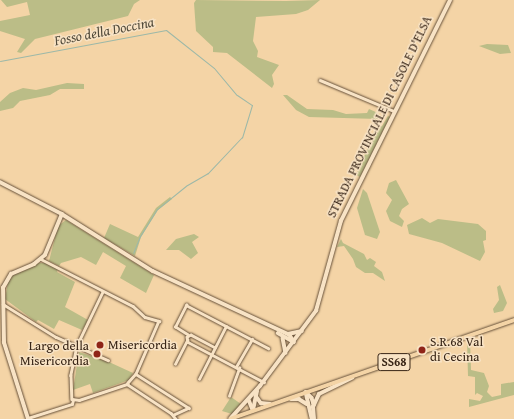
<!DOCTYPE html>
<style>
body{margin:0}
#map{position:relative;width:514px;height:419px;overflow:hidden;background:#f4d4a6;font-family:"Gentium Book Plus",serif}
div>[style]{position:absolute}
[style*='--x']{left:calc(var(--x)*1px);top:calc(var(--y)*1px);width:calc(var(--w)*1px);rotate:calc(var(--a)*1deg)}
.green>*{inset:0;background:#bbbd87}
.stream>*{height:1px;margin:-0.5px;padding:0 0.5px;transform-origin:0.5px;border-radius:0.5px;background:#9cb8a8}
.roads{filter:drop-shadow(0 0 1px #67513a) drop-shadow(0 0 1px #67513a)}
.street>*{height:2.5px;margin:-1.25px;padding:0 1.25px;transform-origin:1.25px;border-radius:1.25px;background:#f8e3c5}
.secondary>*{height:3.5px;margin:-1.75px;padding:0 1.75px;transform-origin:1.75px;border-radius:1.75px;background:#f8e3c5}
.primary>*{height:4px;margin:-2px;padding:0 2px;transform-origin:2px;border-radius:2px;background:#f4d4a6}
.dots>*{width:11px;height:11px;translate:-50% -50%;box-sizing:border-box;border:2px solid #f8e3c5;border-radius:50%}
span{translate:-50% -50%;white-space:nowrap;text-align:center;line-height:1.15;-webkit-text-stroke:3px #f8e3c5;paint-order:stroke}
.shield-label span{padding:1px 3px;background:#f8e3c5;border:1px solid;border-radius:3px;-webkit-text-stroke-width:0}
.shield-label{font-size:12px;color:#382516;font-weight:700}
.street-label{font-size:13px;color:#382516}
.poi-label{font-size:13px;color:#382516}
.left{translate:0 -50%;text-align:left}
.right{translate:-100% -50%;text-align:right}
.water-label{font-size:14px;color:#514a3a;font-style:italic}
</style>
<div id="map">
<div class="green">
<div style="clip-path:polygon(1px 0,140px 0,134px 4px,128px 16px,35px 39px,21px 53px,17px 52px,25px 39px,0 31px,0 21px,30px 15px,27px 2px,7px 7px)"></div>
<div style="clip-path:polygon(196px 0,286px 1px,320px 0,308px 10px,296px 14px,256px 17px,253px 41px,258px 51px,257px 57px,279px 65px,272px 75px,274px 84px,272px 88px,227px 53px,213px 52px,213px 47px,196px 31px,194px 3px)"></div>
<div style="clip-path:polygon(487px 44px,508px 45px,511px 53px,500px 54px,479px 46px)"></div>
<div style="clip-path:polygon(67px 83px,84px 84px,84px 89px,60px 89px,50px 95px,20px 101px,13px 108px,0 111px,0 102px,10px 93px,23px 88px,36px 90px)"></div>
<div style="clip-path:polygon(283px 95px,287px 95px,307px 109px,333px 110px,346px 114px,367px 113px,369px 109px,378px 113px,378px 119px,309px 117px,296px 110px)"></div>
<div style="clip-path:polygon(388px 116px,390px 117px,360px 177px,356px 175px,377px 127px,382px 126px)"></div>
<div style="clip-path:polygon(396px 180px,409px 204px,402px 209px,399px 216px,404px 221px,402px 227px,390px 221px,386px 211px,392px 200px,386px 193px,389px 183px)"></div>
<div style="clip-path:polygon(363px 189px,367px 193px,380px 232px,377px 239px,365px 235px,357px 208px)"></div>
<div style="clip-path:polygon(170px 197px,172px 199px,158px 210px,141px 237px,135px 256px,104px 238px,110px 224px,138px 237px,156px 208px)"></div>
<div style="clip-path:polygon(422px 218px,430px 223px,438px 219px,478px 224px,486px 231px,486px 240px,483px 241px,485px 252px,480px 261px,442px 243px,409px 234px,407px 225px)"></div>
<div style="clip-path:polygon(66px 220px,154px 275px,146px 293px,120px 278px,126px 266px,103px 252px,96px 265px,81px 257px,61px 263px,59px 266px,49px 261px,58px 226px)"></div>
<div style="clip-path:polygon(194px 234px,199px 237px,192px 242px,198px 253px,191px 259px,179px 250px,166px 250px,176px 239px)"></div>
<div style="clip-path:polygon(341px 239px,343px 243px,364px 254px,367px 260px,370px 258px,376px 262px,374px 266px,382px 272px,385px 281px,373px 273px,365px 273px,356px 267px,353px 259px,344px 246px,337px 247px)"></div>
<div style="clip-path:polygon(39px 263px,46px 263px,58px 269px,57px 272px,75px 282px,65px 307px,88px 320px,82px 330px,59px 320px,54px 329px,38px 320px,36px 322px,5px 299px,8px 282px,14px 274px)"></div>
<div style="clip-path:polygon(500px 285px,507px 303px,503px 311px,494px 313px,493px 309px,499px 300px,497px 287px)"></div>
<div style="clip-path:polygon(470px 339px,471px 370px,484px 373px,489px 386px,487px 392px,492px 397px,501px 395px,501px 384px,514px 382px,514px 395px,469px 407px,469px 399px,480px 401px,483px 396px,477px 393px,475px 395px,475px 377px,468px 376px,467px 340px)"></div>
<div style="clip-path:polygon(79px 352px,109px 362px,133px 373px,129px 380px,93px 393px,90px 384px,73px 390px)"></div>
<div style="clip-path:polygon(231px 397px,241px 404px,232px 414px,222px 411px)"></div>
</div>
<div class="stream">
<div style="--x:0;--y:61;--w:169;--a:-10.6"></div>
<div style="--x:166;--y:30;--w:61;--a:38.4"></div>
<div style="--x:214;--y:68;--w:35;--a:50"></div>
<div style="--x:237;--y:95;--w:18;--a:34"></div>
<div style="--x:252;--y:105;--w:34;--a:107"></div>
<div style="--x:242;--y:137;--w:50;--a:133.4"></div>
<div style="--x:208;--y:173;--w:24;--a:150"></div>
<div style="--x:187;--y:185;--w:38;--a:141"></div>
<div style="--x:157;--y:209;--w:32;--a:122"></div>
<div style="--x:140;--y:236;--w:18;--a:112"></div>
</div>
<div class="roads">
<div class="street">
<div style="--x:320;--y:80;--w:80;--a:22.7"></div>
<div style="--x:41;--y:259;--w:103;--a:27.1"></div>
<div style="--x:133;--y:306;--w:16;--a:43"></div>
<div style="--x:145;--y:317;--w:15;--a:16"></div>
<div style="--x:159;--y:321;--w:58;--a:113.5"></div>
<div style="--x:136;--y:374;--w:12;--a:132"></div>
<div style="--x:103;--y:292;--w:60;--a:115.7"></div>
<div style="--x:77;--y:346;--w:30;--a:102"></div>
<div style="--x:71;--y:375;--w:24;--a:88"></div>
<div style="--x:72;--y:399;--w:7;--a:8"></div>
<div style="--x:79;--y:400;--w:51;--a:-18.4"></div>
<div style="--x:127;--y:384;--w:53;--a:33.4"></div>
<div style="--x:171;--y:413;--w:8;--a:50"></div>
<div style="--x:3;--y:304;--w:62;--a:31.9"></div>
<div style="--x:56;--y:337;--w:57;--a:23.9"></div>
<div style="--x:188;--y:335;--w:15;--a:-148"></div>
<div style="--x:175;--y:327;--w:25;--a:-63"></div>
<div style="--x:186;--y:305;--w:93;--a:27.7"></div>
<div style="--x:215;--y:348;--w:27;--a:-152"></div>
<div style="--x:191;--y:335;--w:4;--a:153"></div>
<div style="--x:187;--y:337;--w:5;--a:79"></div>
<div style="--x:188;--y:342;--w:86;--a:27.8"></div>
<div style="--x:175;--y:364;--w:27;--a:-63"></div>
<div style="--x:236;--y:367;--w:32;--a:-60"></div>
<div style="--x:136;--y:374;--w:63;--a:32.7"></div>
<div style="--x:189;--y:408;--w:17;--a:155"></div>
<div style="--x:199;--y:379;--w:59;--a:-63"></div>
<div style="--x:229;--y:396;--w:30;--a:-70"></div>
<div style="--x:28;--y:418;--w:46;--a:-17.7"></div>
<div style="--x:72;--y:404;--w:4;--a:-76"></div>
</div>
<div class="secondary">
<div style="--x:0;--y:182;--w:70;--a:27.3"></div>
<div style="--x:62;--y:214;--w:107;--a:32.1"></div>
<div style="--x:153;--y:271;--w:151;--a:25"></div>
<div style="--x:290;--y:335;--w:8;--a:60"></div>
<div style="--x:278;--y:333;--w:18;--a:29"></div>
<div style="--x:288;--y:334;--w:14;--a:-12"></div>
<div style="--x:283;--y:338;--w:15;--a:79"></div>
<div style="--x:306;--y:392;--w:27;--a:77"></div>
<div style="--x:306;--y:392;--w:8;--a:45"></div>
<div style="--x:312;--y:398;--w:7;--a:74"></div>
<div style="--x:256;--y:396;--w:9;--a:54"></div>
<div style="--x:261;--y:403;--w:9;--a:6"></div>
<div style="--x:291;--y:399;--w:8;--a:0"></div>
<div style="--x:299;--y:399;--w:9;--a:32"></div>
<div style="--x:249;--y:400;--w:11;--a:68"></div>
<div style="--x:253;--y:410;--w:19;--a:-78"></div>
<div style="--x:231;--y:418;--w:43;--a:-47.8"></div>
<div style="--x:260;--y:386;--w:94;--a:-53.3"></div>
<div style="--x:316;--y:311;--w:93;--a:-74.5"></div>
<div style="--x:341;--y:221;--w:246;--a:-63.7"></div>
<div style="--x:28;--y:419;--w:80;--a:-107.5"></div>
<div style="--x:4;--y:343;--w:55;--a:-91"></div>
<div style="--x:3;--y:288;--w:16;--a:-60"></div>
<div style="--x:11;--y:274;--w:25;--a:-23"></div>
<div style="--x:34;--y:264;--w:14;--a:-39"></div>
<div style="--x:45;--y:255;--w:44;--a:-67.5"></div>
<div style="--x:314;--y:419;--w:12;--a:-95"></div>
<div style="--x:313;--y:407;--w:14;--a:-65"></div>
<div style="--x:319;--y:394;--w:37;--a:-26"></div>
</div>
<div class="primary">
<div style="--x:230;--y:419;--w:301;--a:-19.2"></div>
</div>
</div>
<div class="dots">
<div style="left:100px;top:345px;background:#8f2418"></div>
<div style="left:422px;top:350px;background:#8f2418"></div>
<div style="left:97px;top:354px;background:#8f2418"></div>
</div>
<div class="shield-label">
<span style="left:394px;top:362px">SS68</span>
</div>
<div class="street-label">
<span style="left:380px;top:117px;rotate:-64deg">STRADA PROVINCIALE DI CASOLE D'ELSA</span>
</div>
<div class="poi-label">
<span class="left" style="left:430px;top:350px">S.R.68 Val<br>di Cecina</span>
<span class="left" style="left:108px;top:345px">Misericordia</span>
<span class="right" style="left:89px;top:354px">Largo della<br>Misericordia</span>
</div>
<div class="water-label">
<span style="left:104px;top:31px;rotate:-11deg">Fosso della Doccina</span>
</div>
</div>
